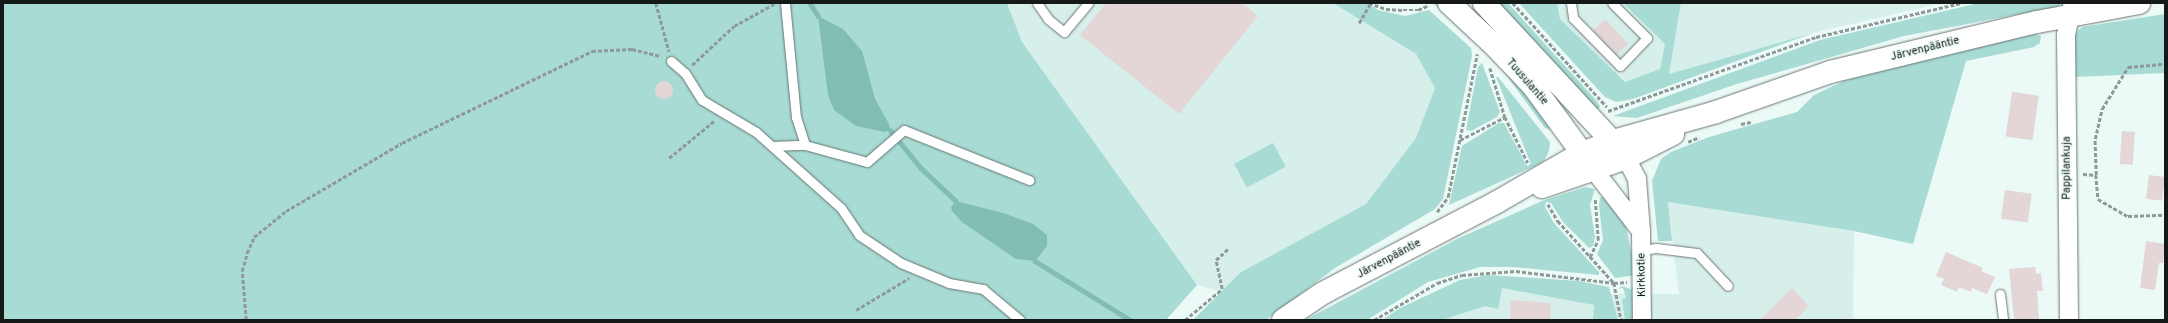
<!DOCTYPE html>
<meta charset="utf-8">
<style>
body{margin:0}
#map{position:relative;width:2168px;height:323px;overflow:hidden;background:#ebf9f7;font-family:Overpass,sans-serif}
div>[style]{position:absolute}
[style*='--x']{left:calc(var(--x)*1px);top:calc(var(--y)*1px);width:calc(var(--w)*1px);rotate:calc(var(--a)*1deg)}
.built>*{inset:0;background:#d7efeb}
.green>*{inset:0;background:#a7dbd3;transform-origin:0 0}
.water>*{inset:0;background:#82bdb4}
.stream>*{height:4.5px;margin:-2.25px;padding:0 2.25px;transform-origin:2.25px;border-radius:2.25px;background:#82bdb4}
.building>*{inset:0;background:#e4d6d7;transform-origin:0 0}
.round{border-radius:50%}
.path>*{height:2.5px;margin-top:-1.25px;transform-origin:0;background:repeating-linear-gradient(90deg,#8f9998 0 4px,transparent 0 6px)}
.roads{filter:drop-shadow(0 0 1px #697573) drop-shadow(0 0 1px #697573)}
.lane>*{height:9px;margin:-4.5px;padding:0 4.5px;transform-origin:4.5px;border-radius:4.5px;background:#fff}
.street>*{height:18px;margin:-9px;padding:0 9px;transform-origin:9px;border-radius:9px;background:#fff}
.secondary>*{height:22px;margin:-11px;padding:0 11px;transform-origin:11px;border-radius:11px;background:#fff}
span{translate:-50% -50%;white-space:nowrap;text-align:center;line-height:1.15;-webkit-text-stroke:3px #ebf9f7;paint-order:stroke}
.street-label{font-size:11px;color:#151a19}
.frame{position:absolute;inset:0;border:4px solid #151a19;pointer-events:none}
</style>
<div id="map">
<div class="built">
<div style="clip-path:polygon(1007px 3px,1333px 3px,1416px 54px,1435px 88px,1416px 138px,1366px 204px,1241px 272px,1223px 292px,1197px 285px,1022px 42px)"></div>
<div style="clip-path:polygon(1557px 3px,1623px 3px,1665px 44px,1661px 69px,1625px 82px,1560px 19px)"></div>
<div style="clip-path:polygon(1681px 3px,1942px 3px,1813px 33px,1669px 74px)"></div>
<div style="clip-path:polygon(1668px 202px,1854px 231px,1853px 320px,1403px 320px,1508px 279px,1601px 294px,1679px 294px)"></div>
</div>
<div class="green">
<div style="clip-path:polygon(3px 3px,1007px 3px,1022px 42px,1197px 285px,1166px 320px,3px 320px)"></div>
<div style="clip-path:polygon(1333px 3px,1367px 3px,1378px 10px,1405px 16px,1429px 10px,1471px 48px,1472px 56px,1443px 199px,1435px 209px,1335px 268px,1266px 320px,1193px 320px,1241px 272px,1366px 204px,1416px 138px,1435px 88px,1416px 54px)"></div>
<div style="clip-path:polygon(1433px 3px,1440px 3px,1501px 61px,1548px 124px,1550px 130px,1545px 128px,1505px 73px,1478px 43px)"></div>
<div style="clip-path:polygon(1499px 3px,1508px 3px,1596px 100px,1600px 106px,1598px 110px,1587px 102px)"></div>
<div style="clip-path:polygon(1519px 3px,1557px 3px,1560px 19px,1625px 82px,1660px 69px,1665px 44px,1623px 3px,1681px 3px,1669px 74px,1813px 33px,1633px 99px,1616px 102px,1605px 97px)"></div>
<div style="clip-path:polygon(1979px 3px,2063px 3px,2056px 7px,1904px 36px,1737px 84px,1637px 118px,1613px 116px,1820px 40px)"></div>
<div style="clip-path:polygon(2165px 14px,2165px 73px,2075px 77px,2075px 34px,2082px 27px)"></div>
<div style="clip-path:polygon(2035px 34px,2041px 36px,2040px 43px,2034px 47px,1966px 61px,1913px 244px,1854px 231px,1668px 202px,1672px 241px,1658px 241px,1652px 181px,1661px 159px,1671px 152px,1709px 137px,1797px 112px,1814px 95px,1844px 81px,1961px 49px)"></div>
<div style="clip-path:polygon(1482px 63px,1500px 112px,1497px 117px,1471px 131px,1466px 130px,1478px 67px)"></div>
<div style="clip-path:polygon(1496px 77px,1498px 77px,1550px 142px,1549px 151px,1544px 161px,1537px 165px,1449px 205px,1462px 146px,1499px 123px,1504px 123px,1527px 166px,1531px 164px)"></div>
<div style="left:1273px;top:143px;width:27px;height:44px;rotate:62deg"></div>
<div style="clip-path:polygon(1585px 187px,1595px 189px,1590px 205px,1595px 237px,1593px 246px,1589px 248px,1563px 222px,1551px 203px,1546px 202px,1545px 207px,1554px 223px,1599px 272px,1599px 275px,1513px 267px,1480px 267px,1428px 282px,1367px 320px,1305px 320px,1457px 239px,1542px 201px)"></div>
<div style="clip-path:polygon(1605px 195px,1626px 226px,1636px 275px,1615px 278px,1597px 254px,1603px 240px,1599px 205px,1600px 198px)"></div>
<div style="clip-path:polygon(1488px 275px,1579px 281px,1609px 287px,1618px 320px,1593px 320px,1594px 305px,1502px 288px,1498px 309px,1485px 306px,1442px 320px,1382px 320px,1400px 308px,1460px 280px)"></div>
<div style="clip-path:polygon(1622px 286px,1636px 291px,1635px 320px,1625px 320px,1622px 299px,1626px 298px,1623px 288px,1618px 289px)"></div>
</div>
<div class="water">
<div style="clip-path:polygon(818px 16px,843px 29px,862px 51px,875px 99px,889px 124px,890px 130px,885px 132px,856px 126px,834px 110px,828px 95px)"></div>
<div style="clip-path:polygon(956px 201px,1003px 213px,1033px 224px,1047px 235px,1047px 246px,1035px 261px,1016px 259px,962px 222px,952px 211px,951px 207px)"></div>
</div>
<div class="stream">
<div style="--x:810;--y:3;--w:15;--a:58"></div>
<div style="--x:890;--y:130;--w:49;--a:50.8"></div>
<div style="--x:921;--y:168;--w:48;--a:43.3"></div>
<div style="--x:1035;--y:261;--w:112;--a:31.8"></div>
</div>
<div class="building">
<div style="clip-path:polygon(1106px 3px,1242px 3px,1258px 16px,1179px 114px,1080px 35px)"></div>
<div style="left:1605px;top:19px;width:34px;height:16px;rotate:47deg"></div>
<div class="round" style="left:655px;top:81px;width:18px;height:18px"></div>
<div style="left:2012px;top:92px;width:27px;height:45px;rotate:8deg"></div>
<div style="left:2122px;top:131px;width:13px;height:33px;rotate:4deg"></div>
<div style="left:2149px;top:175px;width:16px;height:24px;rotate:7deg"></div>
<div style="left:2005px;top:190px;width:27px;height:29px;rotate:8deg"></div>
<div style="clip-path:polygon(2146px 241px,2165px 244px,2163px 263px,2159px 263px,2155px 290px,2140px 288px)"></div>
<div style="clip-path:polygon(1946px 252px,1983px 268px,1981px 271px,1995px 277px,1987px 294px,1972px 288px,1971px 292px,1959px 287px,1957px 292px,1941px 285px,1944px 279px,1936px 276px)"></div>
<div style="clip-path:polygon(2035px 267px,2036px 274px,2041px 273px,2043px 291px,2037px 291px,2039px 320px,2014px 320px,2009px 269px)"></div>
<div style="clip-path:polygon(1792px 288px,1809px 306px,1795px 320px,1760px 320px)"></div>
<div style="clip-path:polygon(1511px 300px,1551px 303px,1550px 320px,1510px 320px)"></div>
</div>
<div class="path">
<div style="--x:656;--y:3;--w:50;--a:74.8"></div>
<div style="--x:1369;--y:3;--w:18;--a:19"></div>
<div style="--x:1386;--y:9;--w:17;--a:3"></div>
<div style="--x:1403;--y:10;--w:15;--a:0"></div>
<div style="--x:1418;--y:10;--w:12;--a:-24"></div>
<div style="--x:1513;--y:3;--w:140;--a:47.9"></div>
<div style="--x:1359;--y:23;--w:22;--a:-60"></div>
<div style="--x:692;--y:65;--w:57;--a:-42.9"></div>
<div style="--x:734;--y:26;--w:46;--a:-28.8"></div>
<div style="--x:1490;--y:68;--w:51;--a:73"></div>
<div style="--x:1505;--y:117;--w:51;--a:63.4"></div>
<div style="--x:1608;--y:111;--w:221;--a:-19.6"></div>
<div style="--x:1816;--y:37;--w:149;--a:-13.2"></div>
<div style="--x:1741;--y:124;--w:10;--a:-11"></div>
<div style="--x:1460;--y:140;--w:51;--a:-27.1"></div>
<div style="--x:1688;--y:142;--w:12;--a:-24"></div>
<div style="--x:669;--y:158;--w:58;--a:-39.4"></div>
<div style="--x:2083;--y:174;--w:13;--a:4"></div>
<div style="--x:2096;--y:175;--w:24;--a:85"></div>
<div style="--x:2098;--y:199;--w:34;--a:30"></div>
<div style="--x:2128;--y:216;--w:37;--a:-2"></div>
<div style="--x:2096;--y:175;--w:36;--a:-92"></div>
<div style="--x:2095;--y:139;--w:31;--a:-77"></div>
<div style="--x:2102;--y:109;--w:49;--a:-58.2"></div>
<div style="--x:2128;--y:67;--w:37;--a:-5"></div>
<div style="--x:1548;--y:204;--w:20;--a:60"></div>
<div style="--x:1558;--y:221;--w:84;--a:47.9"></div>
<div style="--x:1614;--y:283;--w:38;--a:79"></div>
<div style="--x:1437;--y:212;--w:19;--a:-54"></div>
<div style="--x:1448;--y:197;--w:146;--a:-78.5"></div>
<div style="--x:1590;--y:257;--w:19;--a:-65"></div>
<div style="--x:1598;--y:240;--w:41;--a:-94.2"></div>
<div style="--x:856;--y:310;--w:62;--a:-31.1"></div>
<div style="--x:246;--y:320;--w:49;--a:-94.7"></div>
<div style="--x:242;--y:271;--w:19;--a:-74"></div>
<div style="--x:247;--y:253;--w:17;--a:-66"></div>
<div style="--x:254;--y:237;--w:41;--a:-39.1"></div>
<div style="--x:286;--y:211;--w:134;--a:-30.4"></div>
<div style="--x:402;--y:143;--w:211;--a:-25.8"></div>
<div style="--x:592;--y:51;--w:40;--a:-2.9"></div>
<div style="--x:632;--y:49;--w:30;--a:14"></div>
<div style="--x:1143;--y:320;--w:1;--a:-45"></div>
<div style="--x:1185;--y:320;--w:48;--a:-40"></div>
<div style="--x:1222;--y:289;--w:30;--a:-102"></div>
<div style="--x:1216;--y:260;--w:16;--a:-43"></div>
<div style="--x:1374;--y:320;--w:73;--a:-30.4"></div>
<div style="--x:1437;--y:283;--w:26;--a:-18"></div>
<div style="--x:1462;--y:275;--w:54;--a:-4.2"></div>
<div style="--x:1516;--y:271;--w:99;--a:7"></div>
<div style="--x:1614;--y:283;--w:13;--a:-4"></div>
</div>
<div class="roads">
<div class="lane">
<div style="--x:785;--y:3;--w:115;--a:84.5"></div>
<div style="--x:796;--y:117;--w:29;--a:72"></div>
<div style="--x:1037;--y:3;--w:19;--a:55"></div>
<div style="--x:1048;--y:19;--w:21;--a:39"></div>
<div style="--x:1064;--y:32;--w:38;--a:-50"></div>
<div style="--x:1571;--y:3;--w:15;--a:82"></div>
<div style="--x:1573;--y:18;--w:67;--a:45.6"></div>
<div style="--x:1620;--y:66;--w:39;--a:-46"></div>
<div style="--x:1647;--y:38;--w:49;--a:-135"></div>
<div style="--x:671;--y:61;--w:18;--a:41"></div>
<div style="--x:685;--y:73;--w:32;--a:58"></div>
<div style="--x:702;--y:100;--w:63;--a:30.7"></div>
<div style="--x:756;--y:132;--w:114;--a:41.8"></div>
<div style="--x:841;--y:208;--w:32;--a:56"></div>
<div style="--x:859;--y:235;--w:50;--a:33.7"></div>
<div style="--x:901;--y:263;--w:52;--a:22.6"></div>
<div style="--x:949;--y:283;--w:35;--a:10"></div>
<div style="--x:983;--y:289;--w:48;--a:40"></div>
<div style="--x:772;--y:146;--w:33;--a:-2"></div>
<div style="--x:805;--y:145;--w:64;--a:15.3"></div>
<div style="--x:867;--y:162;--w:49;--a:-40.9"></div>
<div style="--x:904;--y:130;--w:135;--a:21.8"></div>
<div style="--x:1642;--y:250;--w:14;--a:-8"></div>
<div style="--x:1656;--y:248;--w:41;--a:7"></div>
<div style="--x:1697;--y:253;--w:45;--a:46.8"></div>
<div style="--x:2000;--y:294;--w:26;--a:83"></div>
</div>
<div class="street">
<div style="--x:1626;--y:158;--w:24;--a:62"></div>
<div style="--x:1637;--y:179;--w:52;--a:85.6"></div>
<div style="--x:1641;--y:231;--w:89;--a:89.4"></div>
<div style="--x:1594;--y:170;--w:77;--a:52.4"></div>
<div style="--x:2069;--y:320;--w:285;--a:-90.6"></div>
<div style="--x:2066;--y:35;--w:33;--a:-78"></div>
</div>
<div class="secondary">
<div style="--x:1449;--y:3;--w:60;--a:43"></div>
<div style="--x:1493;--y:44;--w:58;--a:46.4"></div>
<div style="--x:1533;--y:86;--w:97;--a:53.8"></div>
<div style="--x:1484;--y:3;--w:200;--a:47.2"></div>
<div style="--x:1542;--y:187;--w:89;--a:-19"></div>
<div style="--x:1626;--y:158;--w:53;--a:-27.1"></div>
<div style="--x:1283;--y:320;--w:48;--a:-34"></div>
<div style="--x:1323;--y:293;--w:196;--a:-27.6"></div>
<div style="--x:1497;--y:202;--w:98;--a:-30"></div>
<div style="--x:1582;--y:153;--w:33;--a:-21"></div>
<div style="--x:1613;--y:141;--w:107;--a:-15.7"></div>
<div style="--x:1716;--y:112;--w:121;--a:-19.3"></div>
<div style="--x:1830;--y:72;--w:213;--a:-13.6"></div>
<div style="--x:2037;--y:22;--w:104;--a:-10.6"></div>
</div>
</div>
<div class="street-label">
<span style="left:1925px;top:49px;rotate:-14deg">Järvenpääntie</span>
<span style="left:1527px;top:82px;rotate:49deg">Tuusulantie</span>
<span style="left:2067px;top:168px;rotate:-90deg">Pappilankuja</span>
<span style="left:1389px;top:259px;rotate:-28deg">Järvenpääntie</span>
<span style="left:1642px;top:275px;rotate:-91deg">Kirkkotie</span>
</div>
<div class="frame"></div>
</div>
